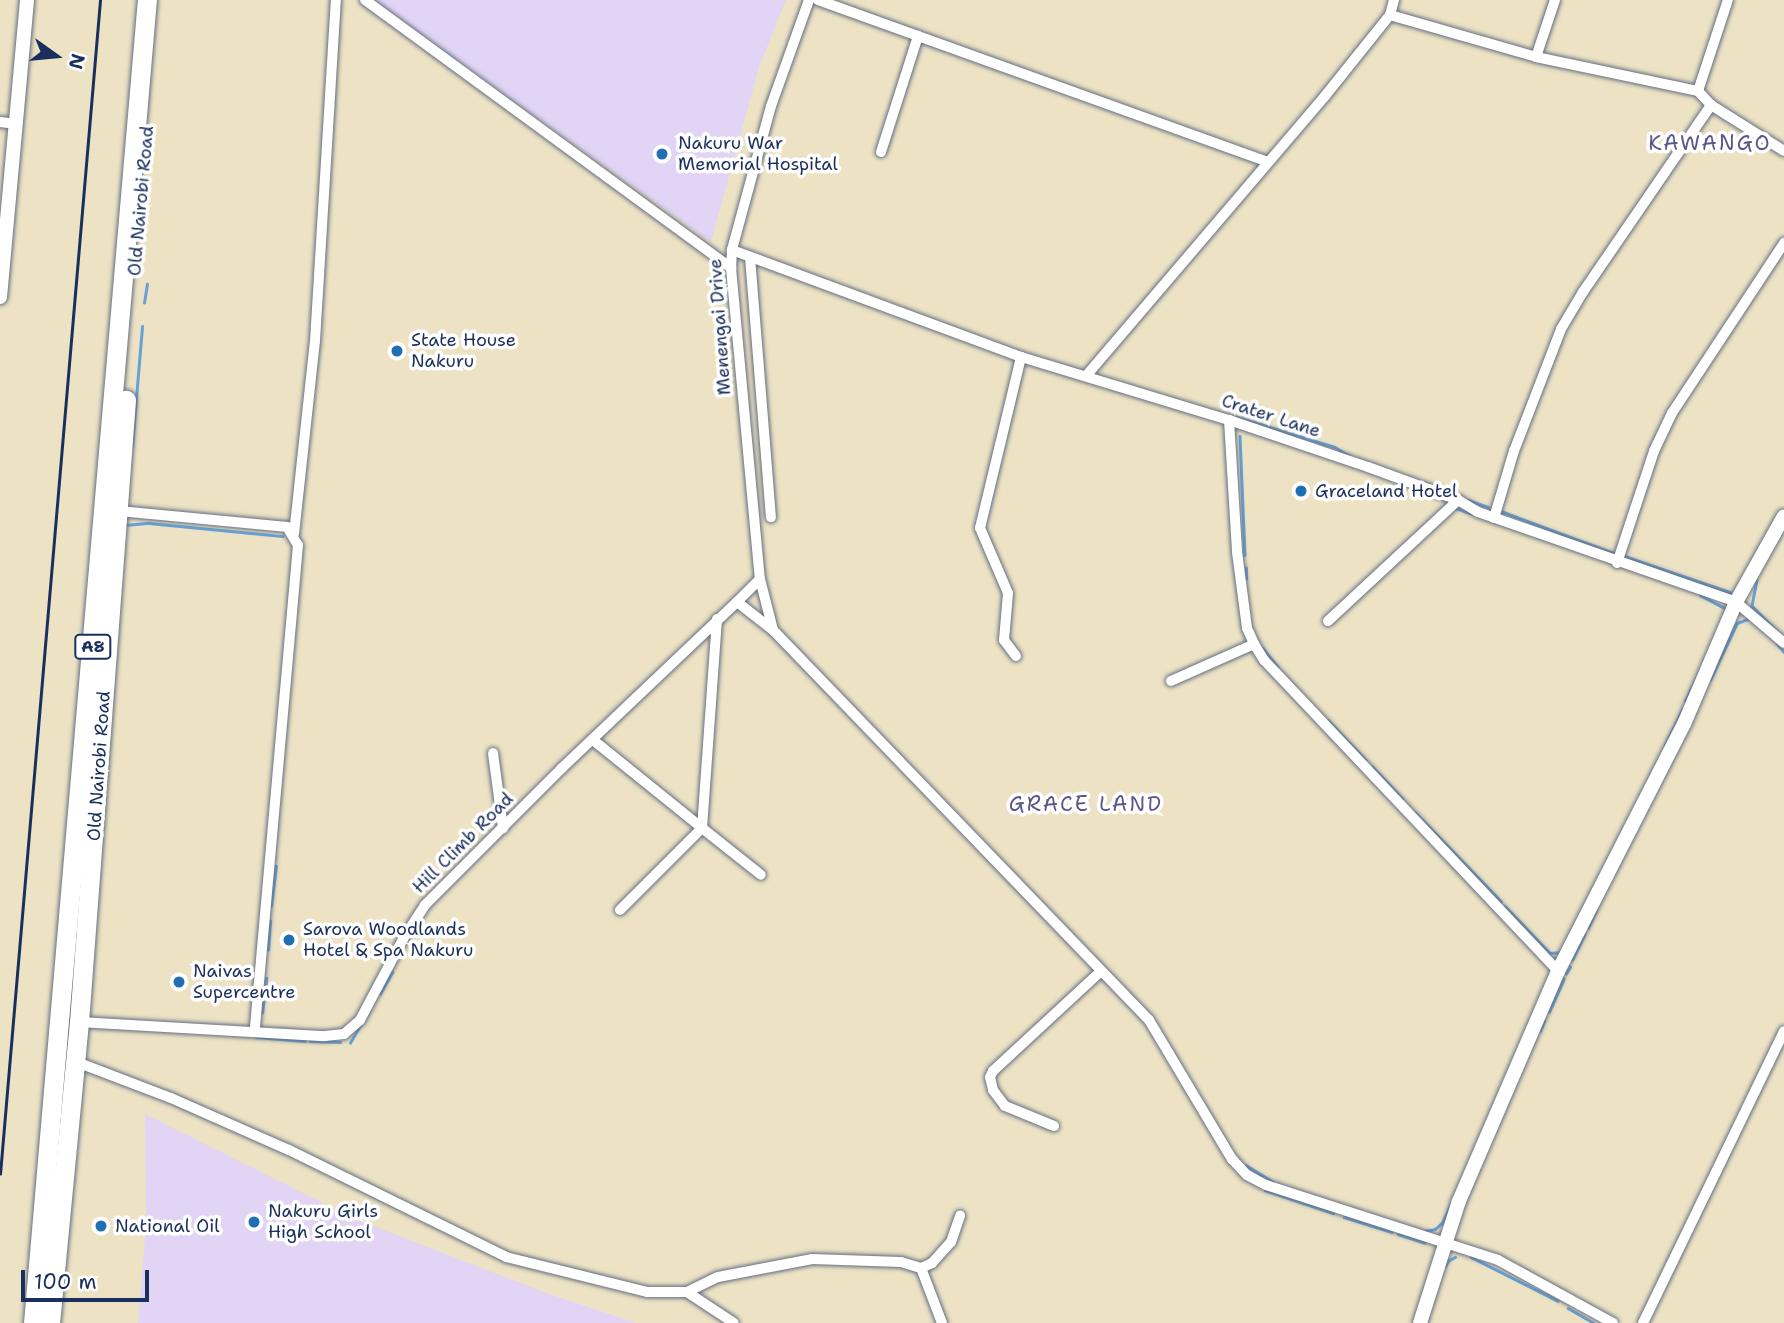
<!DOCTYPE html>
<style>
body{margin:0}
#map{position:relative;width:1784px;height:1323px;overflow:hidden;background:#ede3c4;font-family:"Shantell Sans",sans-serif}
div>[style]{position:absolute}
[style*='--x']{left:calc(var(--x)*1px);top:calc(var(--y)*1px);width:calc(var(--w)*1px);rotate:calc(var(--a)*1deg)}
.built>*{inset:0;background:#e1d4f4}
.stream>*{height:2.5px;margin:-1.25px;padding:0 1.25px;transform-origin:1.25px;border-radius:1.25px;background:#67a2d7}
.roads{filter:drop-shadow(0 0 2px #646e82) drop-shadow(0 0 2px #646e82)}
.street>*{height:10px;margin:-5px;padding:0 5px;transform-origin:5px;border-radius:5px;background:#fff}
.secondary>*{height:14px;margin:-7px;padding:0 7px;transform-origin:7px;border-radius:7px;background:#fff}
.highway>*{height:19px;margin:-9.5px;padding:0 9.5px;transform-origin:9.5px;border-radius:9.5px;background:#fff}
.rail>*{height:2.5px;margin:-1.25px;padding:0 1.25px;transform-origin:1.25px;border-radius:1.25px;background:#1b2f5e}
.dots>*{width:19px;height:19px;translate:-50% -50%;box-sizing:border-box;border:4px solid #fff;border-radius:50%}
span{translate:-50% -50%;white-space:nowrap;text-align:center;line-height:1.15;-webkit-text-stroke:7px #fff;paint-order:stroke}
.shield-label span{padding:2px 5px;background:#fff;border:2px solid;border-radius:5px;-webkit-text-stroke-width:0}
.shield-label{font-size:16px;color:#1b2f5e;font-weight:700}
.poi-label{font-size:18px;color:#1b2f5e}
.left{translate:0 -50%;text-align:left}
.street-label{font-size:18px;color:#1b2f5e}
.quarter-label{font-size:21px;color:#5b578b;letter-spacing:2px}
.north{position:absolute;left:21px;top:21px;width:70px;height:70px;-webkit-text-stroke:5px #fff;paint-order:stroke;rotate:105deg;font-size:19px;font-weight:700;line-height:28px;text-align:center;color:#1b2f5e}
.north::after{content:'';display:block;margin:auto;width:24px;height:32px;background:#1b2f5e;clip-path:polygon(50% 0,100% 100%,50% 72%,0 100%)}
.scale{position:absolute;left:21px;top:1270px;width:128px;height:32px;box-sizing:border-box;border:4px solid #1b2f5e;border-top:0;padding-left:9px;font-size:21px;line-height:24px;white-space:nowrap;color:#1b2f5e;-webkit-text-stroke:5px #fff;paint-order:stroke}
</style>
<div id="map">
<div class="built">
<div style="clip-path:polygon(373px 0,786px 0,759px 67px,711px 242px)"></div>
<div style="clip-path:polygon(145px 1114px,353px 1218px,549px 1294px,636px 1323px,138px 1323px,146px 1225px)"></div>
</div>
<div class="stream">
<div style="--x:144;--y:303;--w:19;--a:-81"></div>
<div style="--x:1237;--y:417;--w:102;--a:17"></div>
<div style="--x:1335;--y:447;--w:17;--a:31"></div>
<div style="--x:1240;--y:436;--w:119;--a:87.6"></div>
<div style="--x:132;--y:446;--w:120;--a:-85.2"></div>
<div style="--x:1468;--y:500;--w:21;--a:19"></div>
<div style="--x:1456;--y:508;--w:15;--a:20"></div>
<div style="--x:1501;--y:511;--w:123;--a:20.5"></div>
<div style="--x:125;--y:525;--w:24;--a:-5"></div>
<div style="--x:149;--y:523;--w:134;--a:5.6"></div>
<div style="--x:1624;--y:556;--w:112;--a:18.8"></div>
<div style="--x:1246;--y:579;--w:11;--a:-90"></div>
<div style="--x:1757;--y:580;--w:26;--a:101"></div>
<div style="--x:1752;--y:606;--w:35;--a:45"></div>
<div style="--x:1700;--y:595;--w:32;--a:28"></div>
<div style="--x:1777;--y:643;--w:11;--a:52"></div>
<div style="--x:1263;--y:648;--w:24;--a:52"></div>
<div style="--x:1710;--y:680;--w:63;--a:-64.7"></div>
<div style="--x:1737;--y:623;--w:14;--a:-21"></div>
<div style="--x:1685;--y:701;--w:39;--a:-64"></div>
<div style="--x:1328;--y:720;--w:55;--a:46.5"></div>
<div style="--x:1665;--y:745;--w:39;--a:-64"></div>
<div style="--x:1372;--y:766;--w:45;--a:46.8"></div>
<div style="--x:1415;--y:812;--w:124;--a:46"></div>
<div style="--x:271;--y:906;--w:40;--a:-82.9"></div>
<div style="--x:1505;--y:906;--w:65;--a:46.2"></div>
<div style="--x:1550;--y:953;--w:11;--a:-5"></div>
<div style="--x:1588;--y:928;--w:19;--a:-65"></div>
<div style="--x:268;--y:950;--w:29;--a:-86"></div>
<div style="--x:1572;--y:960;--w:28;--a:-64"></div>
<div style="--x:1566;--y:974;--w:8;--a:-60"></div>
<div style="--x:380;--y:994;--w:25;--a:-61"></div>
<div style="--x:1549;--y:1012;--w:36;--a:-66"></div>
<div style="--x:262;--y:1013;--w:35;--a:-83"></div>
<div style="--x:1540;--y:1031;--w:11;--a:-68"></div>
<div style="--x:256;--y:1037;--w:49;--a:4.7"></div>
<div style="--x:310;--y:1041;--w:30;--a:2"></div>
<div style="--x:350;--y:1043;--w:20;--a:-60"></div>
<div style="--x:1246;--y:1165;--w:32;--a:32"></div>
<div style="--x:1265;--y:1190;--w:72;--a:18.7"></div>
<div style="--x:1344;--y:1217;--w:50;--a:17.4"></div>
<div style="--x:1424;--y:1231;--w:11;--a:-10"></div>
<div style="--x:1435;--y:1229;--w:9;--a:-41"></div>
<div style="--x:1442;--y:1223;--w:21;--a:-65"></div>
<div style="--x:1398;--y:1234;--w:28;--a:18"></div>
<div style="--x:1471;--y:1257;--w:97;--a:26.8"></div>
<div style="--x:1445;--y:1266;--w:6;--a:-59"></div>
<div style="--x:1448;--y:1261;--w:8;--a:-30"></div>
<div style="--x:1568;--y:1308;--w:30;--a:30"></div>
</div>
<div class="roads">
<div class="street">
<div style="--x:365;--y:0;--w:454;--a:36.2"></div>
<div style="--x:809;--y:0;--w:113;--a:109.7"></div>
<div style="--x:771;--y:106;--w:149;--a:105.2"></div>
<div style="--x:732;--y:250;--w:18;--a:93"></div>
<div style="--x:731;--y:268;--w:312;--a:84.7"></div>
<div style="--x:760;--y:579;--w:53;--a:75.7"></div>
<div style="--x:773;--y:630;--w:542;--a:46.05"></div>
<div style="--x:1149;--y:1020;--w:162;--a:59.2"></div>
<div style="--x:1232;--y:1159;--w:22;--a:47"></div>
<div style="--x:1247;--y:1175;--w:21;--a:28"></div>
<div style="--x:1266;--y:1185;--w:244;--a:17.9"></div>
<div style="--x:1498;--y:1260;--w:131;--a:28.7"></div>
<div style="--x:818;--y:0;--w:478;--a:19.8"></div>
<div style="--x:1390;--y:15;--w:152;--a:16"></div>
<div style="--x:1536;--y:57;--w:166;--a:11.9"></div>
<div style="--x:1698;--y:91;--w:19;--a:47"></div>
<div style="--x:1711;--y:105;--w:86;--a:32.2"></div>
<div style="--x:1536;--y:57;--w:60;--a:-71.6"></div>
<div style="--x:1698;--y:91;--w:96;--a:-71.8"></div>
<div style="--x:0;--y:122;--w:17;--a:7"></div>
<div style="--x:881;--y:152;--w:122;--a:-72.3"></div>
<div style="--x:732;--y:250;--w:308;--a:20.3"></div>
<div style="--x:1021;--y:357;--w:217;--a:16.9"></div>
<div style="--x:1229;--y:420;--w:147;--a:18.7"></div>
<div style="--x:1368;--y:467;--w:96;--a:20.1"></div>
<div style="--x:1458;--y:500;--w:23;--a:31"></div>
<div style="--x:1478;--y:512;--w:273;--a:19.2"></div>
<div style="--x:1736;--y:602;--w:63;--a:40.5"></div>
<div style="--x:750;--y:257;--w:261;--a:85.4"></div>
<div style="--x:1086;--y:376;--w:368;--a:-49.5"></div>
<div style="--x:1325;--y:96;--w:104;--a:-51.3"></div>
<div style="--x:1390;--y:15;--w:16;--a:-75"></div>
<div style="--x:1229;--y:420;--w:132;--a:86.5"></div>
<div style="--x:1237;--y:552;--w:77;--a:82.5"></div>
<div style="--x:1247;--y:628;--w:17;--a:66"></div>
<div style="--x:1254;--y:644;--w:19;--a:58"></div>
<div style="--x:1264;--y:660;--w:428;--a:46.6"></div>
<div style="--x:119;--y:511;--w:169;--a:5.4"></div>
<div style="--x:287;--y:527;--w:21;--a:59"></div>
<div style="--x:298;--y:545;--w:488;--a:95.1"></div>
<div style="--x:1494;--y:518;--w:70;--a:-73.4"></div>
<div style="--x:1514;--y:451;--w:131;--a:-68.9"></div>
<div style="--x:1561;--y:329;--w:43;--a:-59.3"></div>
<div style="--x:1583;--y:292;--w:227;--a:-55.6"></div>
<div style="--x:294;--y:534;--w:194;--a:-83.8"></div>
<div style="--x:315;--y:341;--w:342;--a:-86.5"></div>
<div style="--x:1617;--y:563;--w:118;--a:-71.7"></div>
<div style="--x:1654;--y:451;--w:42;--a:-64.7"></div>
<div style="--x:1672;--y:413;--w:204;--a:-56.6"></div>
<div style="--x:760;--y:579;--w:33;--a:135"></div>
<div style="--x:737;--y:602;--w:46;--a:37.9"></div>
<div style="--x:717;--y:619;--w:210;--a:94.1"></div>
<div style="--x:702;--y:828;--w:75;--a:38.5"></div>
<div style="--x:1328;--y:621;--w:178;--a:-42.9"></div>
<div style="--x:1016;--y:656;--w:20;--a:-127"></div>
<div style="--x:1004;--y:640;--w:47;--a:-85.1"></div>
<div style="--x:1008;--y:593;--w:71;--a:-113.3"></div>
<div style="--x:980;--y:528;--w:176;--a:-76.5"></div>
<div style="--x:1171;--y:681;--w:91;--a:-24"></div>
<div style="--x:593;--y:740;--w:140;--a:38.9"></div>
<div style="--x:702;--y:828;--w:116;--a:135"></div>
<div style="--x:493;--y:753;--w:76;--a:82.4"></div>
<div style="--x:79;--y:1022;--w:246;--a:3.3"></div>
<div style="--x:325;--y:1036;--w:19;--a:-6"></div>
<div style="--x:344;--y:1034;--w:21;--a:-41"></div>
<div style="--x:360;--y:1020;--w:92;--a:-62"></div>
<div style="--x:403;--y:939;--w:40;--a:-57.1"></div>
<div style="--x:425;--y:905;--w:194;--a:-45"></div>
<div style="--x:562;--y:768;--w:241;--a:-43.5"></div>
<div style="--x:74;--y:1061;--w:104;--a:20.9"></div>
<div style="--x:171;--y:1098;--w:129;--a:23.8"></div>
<div style="--x:289;--y:1150;--w:242;--a:26.2"></div>
<div style="--x:506;--y:1257;--w:145;--a:13.9"></div>
<div style="--x:647;--y:1292;--w:40;--a:0"></div>
<div style="--x:687;--y:1292;--w:56;--a:33.4"></div>
<div style="--x:1054;--y:1126;--w:53;--a:-157.8"></div>
<div style="--x:1005;--y:1106;--w:20;--a:-127"></div>
<div style="--x:993;--y:1090;--w:13;--a:-103"></div>
<div style="--x:990;--y:1077;--w:7;--a:-63"></div>
<div style="--x:993;--y:1071;--w:146;--a:-42.8"></div>
<div style="--x:921;--y:1268;--w:12;--a:-24"></div>
<div style="--x:932;--y:1263;--w:28;--a:-48"></div>
<div style="--x:951;--y:1242;--w:28;--a:-71"></div>
<div style="--x:687;--y:1292;--w:34;--a:-26"></div>
<div style="--x:718;--y:1277;--w:96;--a:-10.8"></div>
<div style="--x:812;--y:1259;--w:89;--a:1.9"></div>
<div style="--x:901;--y:1262;--w:21;--a:17"></div>
<div style="--x:921;--y:1268;--w:59;--a:69.1"></div>
<div style="--x:1643;--y:1323;--w:324;--a:-64.2"></div>
</div>
<div class="secondary">
<div style="--x:0;--y:297;--w:298;--a:-84.8"></div>
<div style="--x:1420;--y:1323;--w:128;--a:-72.3"></div>
<div style="--x:1459;--y:1201;--w:250;--a:-66.7"></div>
<div style="--x:1558;--y:971;--w:277;--a:-63"></div>
<div style="--x:1684;--y:724;--w:133;--a:-66.9"></div>
<div style="--x:1736;--y:602;--w:98;--a:-60.8"></div>
</div>
<div class="highway">
<div style="--x:33;--y:1323;--w:1328;--a:-85.08"></div>
<div style="--x:50;--y:1323;--w:302;--a:-84.5"></div>
<div style="--x:79;--y:1022;--w:624;--a:-85.68"></div>
</div>
</div>
<div class="rail">
<div style="--x:0;--y:1174;--w:1178;--a:-85.13"></div>
</div>
<div class="dots">
<div style="left:662px;top:154px;background:#1f6fb2"></div>
<div style="left:397px;top:351px;background:#1f6fb2"></div>
<div style="left:1301px;top:491px;background:#1f6fb2"></div>
<div style="left:289px;top:940px;background:#1f6fb2"></div>
<div style="left:179px;top:982px;background:#1f6fb2"></div>
<div style="left:254px;top:1222px;background:#1f6fb2"></div>
<div style="left:101px;top:1226px;background:#1f6fb2"></div>
</div>
<div class="shield-label">
<span style="left:93px;top:647px">A8</span>
</div>
<div class="poi-label">
<span class="left" style="left:678px;top:154px">Nakuru War<br>Memorial Hospital</span>
<span class="left" style="left:411px;top:351px">State House<br>Nakuru</span>
<span class="left" style="left:1315px;top:491px">Graceland Hotel</span>
<span class="left" style="left:303px;top:940px">Sarova Woodlands<br>Hotel &amp; Spa Nakuru</span>
<span class="left" style="left:193px;top:982px">Naivas<br>Supercentre</span>
<span class="left" style="left:268px;top:1222px">Nakuru Girls<br>High School</span>
<span class="left" style="left:115px;top:1226px">National Oil</span>
</div>
<div class="street-label">
<span style="left:141px;top:201px;rotate:-85deg">Old Nairobi Road</span>
<span style="left:720px;top:327px;rotate:-94deg">Menengai Drive</span>
<span style="left:1271px;top:416px;rotate:18deg">Crater Lane</span>
<span style="left:99px;top:766px;rotate:-86deg">Old Nairobi Road</span>
<span style="left:463px;top:843px;rotate:-45deg">Hill Climb Road</span>
</div>
<div class="quarter-label">
<span style="left:1710px;top:143px">KAWANGO</span>
<span style="left:1086px;top:804px">GRACE LAND</span>
</div>
<div class="north">N</div>
<div class="scale">100 m</div>
</div>
